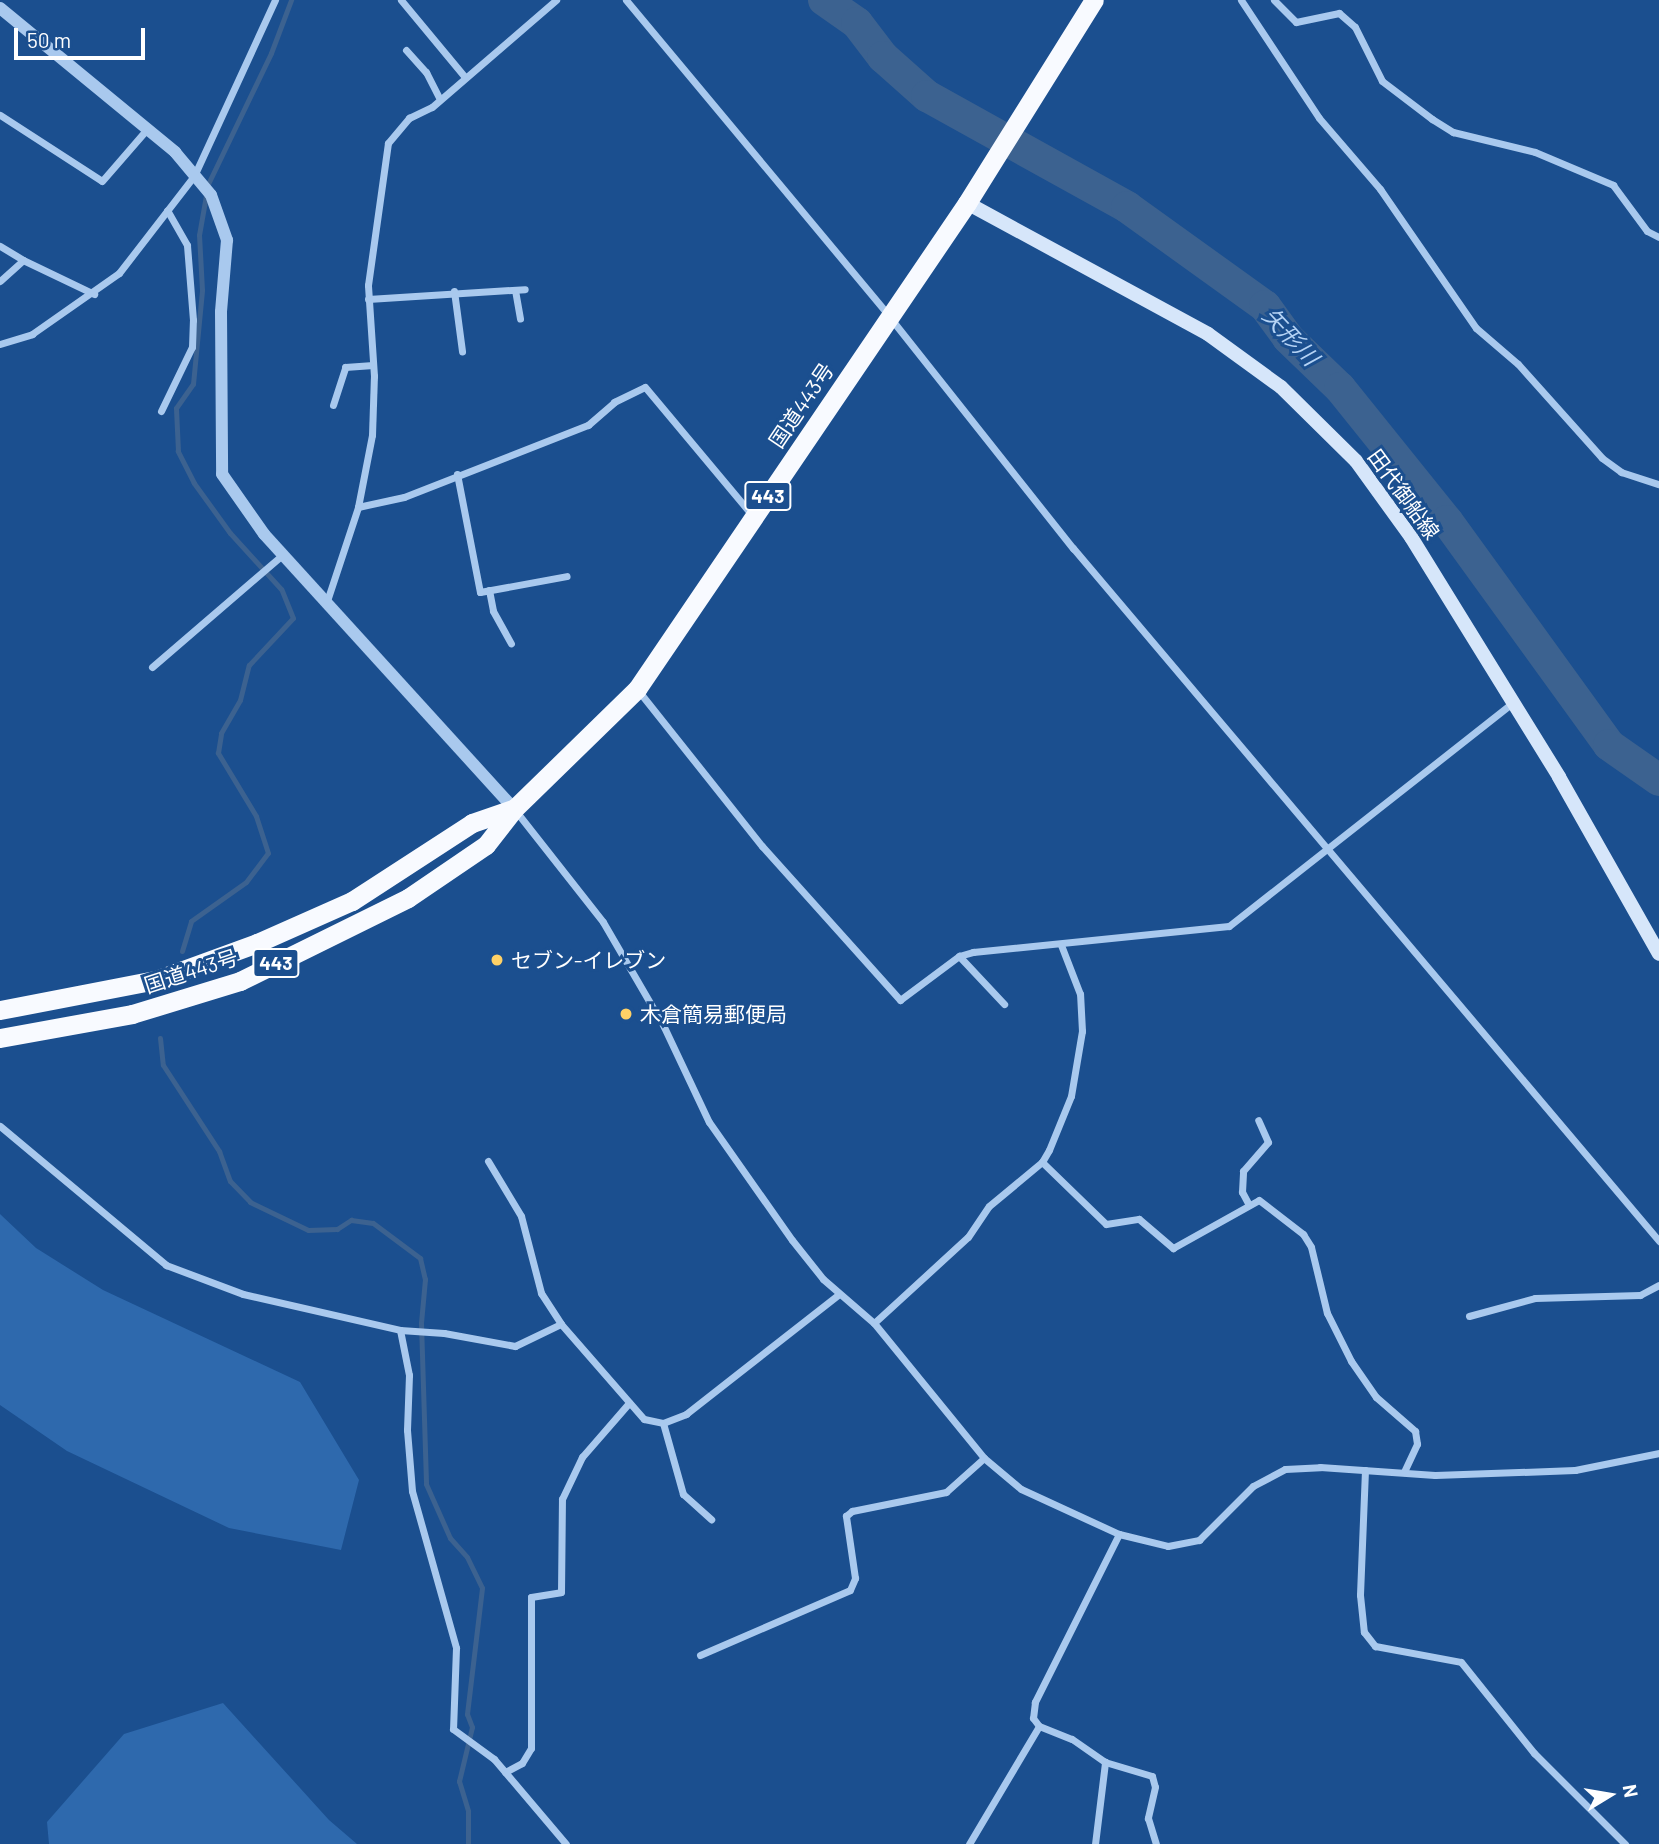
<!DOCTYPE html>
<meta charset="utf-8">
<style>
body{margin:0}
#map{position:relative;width:1659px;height:1844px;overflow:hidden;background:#1b4f8f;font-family:Barlow,"Noto Sans JP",sans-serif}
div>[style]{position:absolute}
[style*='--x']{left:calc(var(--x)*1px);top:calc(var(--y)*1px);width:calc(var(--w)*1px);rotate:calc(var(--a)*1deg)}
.green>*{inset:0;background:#2e69ad}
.stream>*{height:5px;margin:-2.5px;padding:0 2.5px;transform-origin:2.5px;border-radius:2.5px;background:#3c6290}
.river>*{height:32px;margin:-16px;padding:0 16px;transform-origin:16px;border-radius:16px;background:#3c6290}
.minor>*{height:7px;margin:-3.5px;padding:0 3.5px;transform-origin:3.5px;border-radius:3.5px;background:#a9c9ee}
.tertiary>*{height:12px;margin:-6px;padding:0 6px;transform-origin:6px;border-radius:6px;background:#a9c9ee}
.secondary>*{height:14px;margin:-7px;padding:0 7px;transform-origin:7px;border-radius:7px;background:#d6e6fa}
.trunk>*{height:19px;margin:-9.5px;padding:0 9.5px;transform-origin:9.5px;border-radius:9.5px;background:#f8faff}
.dots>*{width:19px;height:19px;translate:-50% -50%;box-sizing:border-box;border:4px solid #1b4f8f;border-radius:50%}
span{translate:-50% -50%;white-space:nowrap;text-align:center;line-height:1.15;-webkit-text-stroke:6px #1b4f8f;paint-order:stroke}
.shield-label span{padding:2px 5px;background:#1b4f8f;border:2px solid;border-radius:5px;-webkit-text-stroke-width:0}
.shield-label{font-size:19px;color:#fff;font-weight:700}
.street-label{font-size:21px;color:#fff}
.poi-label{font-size:21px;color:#fff}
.left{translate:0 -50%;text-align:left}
.water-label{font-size:23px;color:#b5d3f5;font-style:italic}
.north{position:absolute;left:1575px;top:1760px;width:70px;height:70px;-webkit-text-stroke:5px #1b4f8f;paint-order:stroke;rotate:79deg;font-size:19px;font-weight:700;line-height:28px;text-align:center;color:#fff}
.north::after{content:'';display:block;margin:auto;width:24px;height:32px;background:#fff;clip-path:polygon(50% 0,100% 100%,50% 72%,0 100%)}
.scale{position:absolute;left:14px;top:28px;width:131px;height:32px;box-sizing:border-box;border:4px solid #fff;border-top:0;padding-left:9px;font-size:21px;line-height:24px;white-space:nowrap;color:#fff;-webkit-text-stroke:5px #1b4f8f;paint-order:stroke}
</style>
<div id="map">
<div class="green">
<div style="clip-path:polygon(0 1214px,36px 1248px,103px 1290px,300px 1382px,359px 1480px,341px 1550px,229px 1528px,67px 1451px,0 1405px)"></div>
<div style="clip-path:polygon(223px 1703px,329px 1820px,357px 1844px,49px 1844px,47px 1822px,124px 1734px)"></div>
</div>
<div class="stream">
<div style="--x:182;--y:951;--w:31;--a:-73"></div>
<div style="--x:191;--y:921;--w:67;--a:-35.3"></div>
<div style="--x:246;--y:882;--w:36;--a:-53"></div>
<div style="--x:268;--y:853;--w:39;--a:-108"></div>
<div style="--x:256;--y:816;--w:74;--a:-121.1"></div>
<div style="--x:218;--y:753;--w:20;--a:-81"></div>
<div style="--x:221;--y:733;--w:38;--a:-60"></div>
<div style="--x:240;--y:700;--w:36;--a:-76"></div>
<div style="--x:249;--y:665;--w:64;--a:-46.9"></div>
<div style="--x:293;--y:618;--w:31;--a:-112"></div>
<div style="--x:281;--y:589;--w:76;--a:-132.3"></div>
<div style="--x:230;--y:533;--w:62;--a:-125.8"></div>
<div style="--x:194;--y:483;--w:36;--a:-117"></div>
<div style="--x:178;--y:451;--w:43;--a:-92.7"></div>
<div style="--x:176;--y:408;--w:29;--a:-55"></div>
<div style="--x:193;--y:384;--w:94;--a:-84.5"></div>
<div style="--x:202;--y:290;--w:55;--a:-93.1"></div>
<div style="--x:199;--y:235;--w:52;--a:-80"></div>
<div style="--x:208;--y:184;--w:145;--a:-64.3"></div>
<div style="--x:271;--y:53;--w:57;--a:-69.3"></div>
<div style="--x:160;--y:1038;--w:27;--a:84"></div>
<div style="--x:163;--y:1065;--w:103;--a:56.9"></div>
<div style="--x:219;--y:1151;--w:32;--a:70"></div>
<div style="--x:230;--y:1181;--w:29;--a:46"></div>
<div style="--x:250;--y:1202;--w:64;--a:25.8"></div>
<div style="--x:308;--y:1230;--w:29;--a:-2"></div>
<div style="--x:337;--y:1229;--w:17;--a:-33"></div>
<div style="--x:351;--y:1220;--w:22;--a:8"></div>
<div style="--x:373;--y:1223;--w:59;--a:36.7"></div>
<div style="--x:420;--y:1258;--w:22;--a:77"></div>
<div style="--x:425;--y:1279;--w:44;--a:95.2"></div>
<div style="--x:421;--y:1323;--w:161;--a:88.2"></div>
<div style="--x:426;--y:1484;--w:59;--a:66"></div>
<div style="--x:450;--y:1538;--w:25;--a:48"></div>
<div style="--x:467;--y:1557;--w:34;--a:64"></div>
<div style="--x:482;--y:1588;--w:127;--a:96.8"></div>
<div style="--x:467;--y:1714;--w:14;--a:69"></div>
<div style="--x:472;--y:1727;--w:56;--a:103.5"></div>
<div style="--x:459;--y:1781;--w:31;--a:73"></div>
<div style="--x:468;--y:1811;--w:33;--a:90"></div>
</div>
<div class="river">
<div style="--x:824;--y:0;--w:40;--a:34.9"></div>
<div style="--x:857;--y:23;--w:43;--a:52.6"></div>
<div style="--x:883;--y:57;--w:59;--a:41.6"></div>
<div style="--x:927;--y:96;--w:229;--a:29"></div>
<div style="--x:1127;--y:207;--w:170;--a:35.7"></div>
<div style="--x:1265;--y:306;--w:39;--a:54"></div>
<div style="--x:1288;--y:338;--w:72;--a:43.9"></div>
<div style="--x:1340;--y:388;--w:171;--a:51.2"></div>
<div style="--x:1447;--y:521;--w:276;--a:54.1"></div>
<div style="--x:1609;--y:745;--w:61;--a:35"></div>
</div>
<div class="minor">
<div style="--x:401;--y:0;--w:100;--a:50.3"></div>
<div style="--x:626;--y:0;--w:410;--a:50.2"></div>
<div style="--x:888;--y:315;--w:298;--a:51.6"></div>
<div style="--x:1073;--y:548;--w:908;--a:49.78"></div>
<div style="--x:1241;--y:0;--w:141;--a:56.5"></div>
<div style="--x:1319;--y:118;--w:94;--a:49.3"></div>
<div style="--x:1380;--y:189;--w:169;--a:55.4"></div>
<div style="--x:1476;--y:328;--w:55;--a:40.6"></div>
<div style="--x:1518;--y:364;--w:126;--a:48.2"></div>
<div style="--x:1602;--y:458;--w:24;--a:36"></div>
<div style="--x:1621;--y:472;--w:40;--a:18"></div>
<div style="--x:1274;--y:0;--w:31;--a:45"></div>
<div style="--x:1296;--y:22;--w:44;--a:-11.8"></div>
<div style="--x:1339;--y:13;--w:21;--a:41"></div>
<div style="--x:1355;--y:27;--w:60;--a:63.4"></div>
<div style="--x:1382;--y:81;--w:63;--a:37.2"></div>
<div style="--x:1432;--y:119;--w:25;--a:32"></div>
<div style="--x:1453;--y:132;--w:84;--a:13.7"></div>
<div style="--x:1535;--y:152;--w:85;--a:22.9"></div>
<div style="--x:1613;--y:185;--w:57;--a:53.5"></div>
<div style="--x:1647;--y:231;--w:13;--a:27"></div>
<div style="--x:406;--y:50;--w:30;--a:48"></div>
<div style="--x:426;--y:72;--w:30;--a:63"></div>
<div style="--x:0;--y:115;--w:121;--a:32.9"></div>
<div style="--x:102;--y:181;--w:69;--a:-49.1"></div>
<div style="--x:0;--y:246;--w:27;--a:31"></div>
<div style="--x:0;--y:281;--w:31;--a:-42"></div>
<div style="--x:23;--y:260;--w:79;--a:25.6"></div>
<div style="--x:515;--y:290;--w:29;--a:80"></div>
<div style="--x:454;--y:291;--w:61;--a:82.4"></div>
<div style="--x:368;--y:299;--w:157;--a:-3.6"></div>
<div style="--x:0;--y:344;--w:34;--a:-17"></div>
<div style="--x:32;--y:334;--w:106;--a:-35"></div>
<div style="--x:119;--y:273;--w:123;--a:-52.3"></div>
<div style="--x:194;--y:176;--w:194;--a:-65.3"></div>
<div style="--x:333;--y:405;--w:40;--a:-72"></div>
<div style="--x:345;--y:367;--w:28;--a:-4"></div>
<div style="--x:161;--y:411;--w:71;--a:-64.2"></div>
<div style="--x:192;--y:347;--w:27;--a:-88"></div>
<div style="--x:193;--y:320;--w:75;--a:-94.6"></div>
<div style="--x:187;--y:245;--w:40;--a:-119.7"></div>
<div style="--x:457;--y:474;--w:120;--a:79"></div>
<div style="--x:480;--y:592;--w:88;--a:-10.4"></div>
<div style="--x:358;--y:507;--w:47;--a:-12.3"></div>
<div style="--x:404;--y:497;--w:198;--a:-21.4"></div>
<div style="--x:588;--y:425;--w:35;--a:-41"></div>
<div style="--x:614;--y:402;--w:34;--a:-26"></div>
<div style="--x:645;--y:387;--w:168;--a:50.1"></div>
<div style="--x:489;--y:590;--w:21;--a:79"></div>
<div style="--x:493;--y:611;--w:37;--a:61"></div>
<div style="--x:326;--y:604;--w:102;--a:-71.7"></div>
<div style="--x:358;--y:507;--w:73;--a:-79"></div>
<div style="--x:372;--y:435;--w:59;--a:-88.1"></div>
<div style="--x:374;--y:376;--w:91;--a:-93.8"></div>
<div style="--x:368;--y:285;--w:143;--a:-82"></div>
<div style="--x:388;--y:143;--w:33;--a:-50"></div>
<div style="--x:409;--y:118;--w:25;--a:-26"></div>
<div style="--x:432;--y:107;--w:164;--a:-40.8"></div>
<div style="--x:152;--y:667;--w:172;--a:-40.7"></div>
<div style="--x:637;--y:689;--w:201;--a:51.5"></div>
<div style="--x:762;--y:846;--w:207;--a:48.1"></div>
<div style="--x:900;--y:1000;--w:74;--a:-36.7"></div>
<div style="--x:959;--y:956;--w:15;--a:-16"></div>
<div style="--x:973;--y:952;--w:257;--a:-5.8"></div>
<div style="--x:1229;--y:926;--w:360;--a:-38.2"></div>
<div style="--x:515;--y:810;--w:142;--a:51.8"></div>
<div style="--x:603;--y:922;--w:121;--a:59.8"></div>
<div style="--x:664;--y:1027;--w:105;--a:64.7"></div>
<div style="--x:709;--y:1122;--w:144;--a:54.9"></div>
<div style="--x:792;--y:1240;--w:50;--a:51.5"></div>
<div style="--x:823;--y:1279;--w:67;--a:40.8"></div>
<div style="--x:874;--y:1323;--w:174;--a:50.8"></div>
<div style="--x:984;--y:1458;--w:48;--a:40"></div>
<div style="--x:1021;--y:1489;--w:108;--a:24.7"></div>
<div style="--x:1119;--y:1534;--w:50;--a:13.8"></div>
<div style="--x:1168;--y:1546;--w:32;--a:-11"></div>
<div style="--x:1199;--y:1540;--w:76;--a:-45"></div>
<div style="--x:1253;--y:1486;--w:36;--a:-28"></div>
<div style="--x:1285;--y:1469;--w:35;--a:-3"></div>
<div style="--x:1320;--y:1467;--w:115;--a:4"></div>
<div style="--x:1435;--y:1475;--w:140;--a:-2"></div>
<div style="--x:1575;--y:1470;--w:86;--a:-11.4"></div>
<div style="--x:959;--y:956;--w:66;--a:46.8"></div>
<div style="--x:0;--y:1126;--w:217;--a:39.9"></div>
<div style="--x:166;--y:1265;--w:82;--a:20.6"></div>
<div style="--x:243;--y:1294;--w:161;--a:12.9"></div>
<div style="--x:400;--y:1330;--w:44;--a:3.9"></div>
<div style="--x:444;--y:1333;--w:72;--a:10.4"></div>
<div style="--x:515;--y:1346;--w:51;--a:-25.6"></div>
<div style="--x:561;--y:1324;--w:126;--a:48.9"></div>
<div style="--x:644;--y:1419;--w:19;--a:12"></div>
<div style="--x:663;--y:1423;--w:25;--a:-21"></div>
<div style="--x:686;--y:1414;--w:193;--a:-38.1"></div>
<div style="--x:488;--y:1161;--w:64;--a:59"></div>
<div style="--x:521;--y:1216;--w:80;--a:75.4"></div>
<div style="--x:541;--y:1293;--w:37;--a:57"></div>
<div style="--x:1042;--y:1162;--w:89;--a:44.1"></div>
<div style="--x:1106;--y:1224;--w:33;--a:-9"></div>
<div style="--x:1139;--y:1219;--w:45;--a:40.5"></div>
<div style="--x:1173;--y:1248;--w:98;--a:-29.2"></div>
<div style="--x:1259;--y:1200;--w:56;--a:37.7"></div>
<div style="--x:1303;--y:1234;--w:15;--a:58"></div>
<div style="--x:1311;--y:1247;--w:68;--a:76.4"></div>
<div style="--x:1327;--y:1313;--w:54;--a:63.4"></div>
<div style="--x:1351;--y:1361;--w:44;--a:55.2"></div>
<div style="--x:1376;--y:1397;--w:52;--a:41.1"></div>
<div style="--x:1415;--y:1431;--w:13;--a:81"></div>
<div style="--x:1417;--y:1444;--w:31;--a:115"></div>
<div style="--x:1249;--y:1205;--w:15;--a:-118"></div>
<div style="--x:1242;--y:1192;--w:21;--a:-87"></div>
<div style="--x:1243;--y:1171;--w:38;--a:-49"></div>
<div style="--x:1268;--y:1142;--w:24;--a:-114"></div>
<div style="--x:1469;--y:1316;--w:68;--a:-15.3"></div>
<div style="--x:1535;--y:1298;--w:105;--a:-1.6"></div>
<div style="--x:1640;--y:1295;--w:21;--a:-28"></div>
<div style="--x:874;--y:1323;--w:127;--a:-42.5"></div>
<div style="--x:968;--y:1237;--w:37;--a:-56"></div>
<div style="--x:989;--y:1206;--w:69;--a:-39.7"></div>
<div style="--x:1042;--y:1162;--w:14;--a:-60"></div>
<div style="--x:1049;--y:1150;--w:58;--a:-67.8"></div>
<div style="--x:1071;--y:1096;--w:66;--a:-80.4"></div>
<div style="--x:1082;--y:1031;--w:37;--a:-93"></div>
<div style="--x:1080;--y:994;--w:53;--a:-111.2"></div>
<div style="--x:400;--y:1330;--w:46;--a:78.7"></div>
<div style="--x:409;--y:1375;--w:55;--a:92.1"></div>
<div style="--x:407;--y:1430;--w:61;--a:85.3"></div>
<div style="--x:412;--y:1491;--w:163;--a:74.3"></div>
<div style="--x:456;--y:1648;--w:81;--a:92.1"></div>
<div style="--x:453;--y:1729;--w:51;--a:36.2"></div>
<div style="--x:494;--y:1759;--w:111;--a:49.7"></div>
<div style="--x:663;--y:1423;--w:74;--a:74.3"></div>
<div style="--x:683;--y:1494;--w:38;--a:42"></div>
<div style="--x:1365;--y:1470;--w:125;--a:92.3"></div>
<div style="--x:1360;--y:1595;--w:37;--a:84"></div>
<div style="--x:1364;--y:1632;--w:18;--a:52"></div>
<div style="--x:1375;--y:1646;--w:87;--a:10.5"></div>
<div style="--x:1461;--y:1662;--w:117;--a:51.3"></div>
<div style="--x:1534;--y:1753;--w:129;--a:45"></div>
<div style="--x:1119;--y:1534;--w:188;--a:116.6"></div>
<div style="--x:1035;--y:1702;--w:16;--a:97"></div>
<div style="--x:1033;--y:1718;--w:10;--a:53"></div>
<div style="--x:1039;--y:1726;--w:35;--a:22"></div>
<div style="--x:1072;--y:1739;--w:40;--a:34.9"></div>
<div style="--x:1105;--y:1762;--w:49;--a:16.6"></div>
<div style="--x:1152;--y:1776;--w:11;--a:75"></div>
<div style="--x:1155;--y:1787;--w:32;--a:103"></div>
<div style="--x:1148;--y:1818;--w:27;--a:73"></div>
<div style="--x:700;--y:1655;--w:163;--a:-23.4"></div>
<div style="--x:850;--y:1590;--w:13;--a:-67"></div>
<div style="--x:855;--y:1578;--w:63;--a:-98.3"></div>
<div style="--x:846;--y:1516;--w:8;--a:-40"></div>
<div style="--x:852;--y:1511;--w:96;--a:-11.4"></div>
<div style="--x:946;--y:1492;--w:51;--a:-41.8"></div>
<div style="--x:505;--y:1772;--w:19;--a:-28"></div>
<div style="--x:522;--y:1763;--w:17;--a:-59"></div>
<div style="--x:531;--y:1748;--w:151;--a:-90"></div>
<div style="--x:531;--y:1597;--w:30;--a:-9"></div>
<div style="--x:561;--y:1592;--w:93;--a:-89.4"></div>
<div style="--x:562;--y:1499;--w:47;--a:-64.5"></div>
<div style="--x:582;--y:1457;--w:72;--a:-49"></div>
<div style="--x:969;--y:1844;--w:137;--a:-59.3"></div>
<div style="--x:1095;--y:1844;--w:83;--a:-83"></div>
</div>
<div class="tertiary">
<div style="--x:0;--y:8;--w:227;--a:39.4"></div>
<div style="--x:175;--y:152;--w:56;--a:50.1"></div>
<div style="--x:211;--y:195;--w:48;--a:70.4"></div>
<div style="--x:227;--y:240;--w:72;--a:94.8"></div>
<div style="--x:221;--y:312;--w:162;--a:89.6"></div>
<div style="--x:222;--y:474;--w:73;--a:55"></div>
<div style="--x:264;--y:534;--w:372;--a:47.7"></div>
</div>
<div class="secondary">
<div style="--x:967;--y:203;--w:274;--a:28.5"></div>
<div style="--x:1208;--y:334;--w:90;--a:36"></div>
<div style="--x:1281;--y:387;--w:105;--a:44.6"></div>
<div style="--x:1356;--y:461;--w:94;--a:54.1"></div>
<div style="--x:1411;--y:537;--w:282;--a:58.3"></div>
<div style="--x:1559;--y:777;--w:203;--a:60.5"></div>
</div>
<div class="trunk">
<div style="--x:0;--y:1010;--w:159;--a:-10.9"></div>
<div style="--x:156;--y:980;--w:108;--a:-20.1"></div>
<div style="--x:257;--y:943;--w:104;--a:-23.9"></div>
<div style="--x:352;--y:901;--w:143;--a:-33"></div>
<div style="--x:472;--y:823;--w:43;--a:-18.9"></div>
<div style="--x:0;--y:1038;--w:134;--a:-10.3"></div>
<div style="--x:132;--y:1014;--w:113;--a:-17"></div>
<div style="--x:240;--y:981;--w:187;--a:-26.3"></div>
<div style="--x:408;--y:898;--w:94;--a:-34.2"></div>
<div style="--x:486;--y:845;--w:46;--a:-52.1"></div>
<div style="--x:514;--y:809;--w:172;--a:-44.3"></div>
<div style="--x:637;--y:689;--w:587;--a:-55.82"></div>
<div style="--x:967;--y:203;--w:239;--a:-58"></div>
</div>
<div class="dots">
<div style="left:497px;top:960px;background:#ffd166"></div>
<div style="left:626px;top:1014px;background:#ffd166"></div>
</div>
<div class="shield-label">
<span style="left:768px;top:496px">443</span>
<span style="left:276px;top:963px">443</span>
</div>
<div class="street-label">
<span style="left:801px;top:405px;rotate:-56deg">国道443号</span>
<span style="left:1404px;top:494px;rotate:54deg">田代御船線</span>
<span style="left:191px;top:971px;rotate:-18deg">国道443号</span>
</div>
<div class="poi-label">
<span class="left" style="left:511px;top:960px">セブン-イレブン</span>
<span class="left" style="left:640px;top:1014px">木倉簡易郵便局</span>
</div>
<div class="water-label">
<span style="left:1291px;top:336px;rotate:47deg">矢形川</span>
</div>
<div class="north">N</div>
<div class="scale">50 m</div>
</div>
